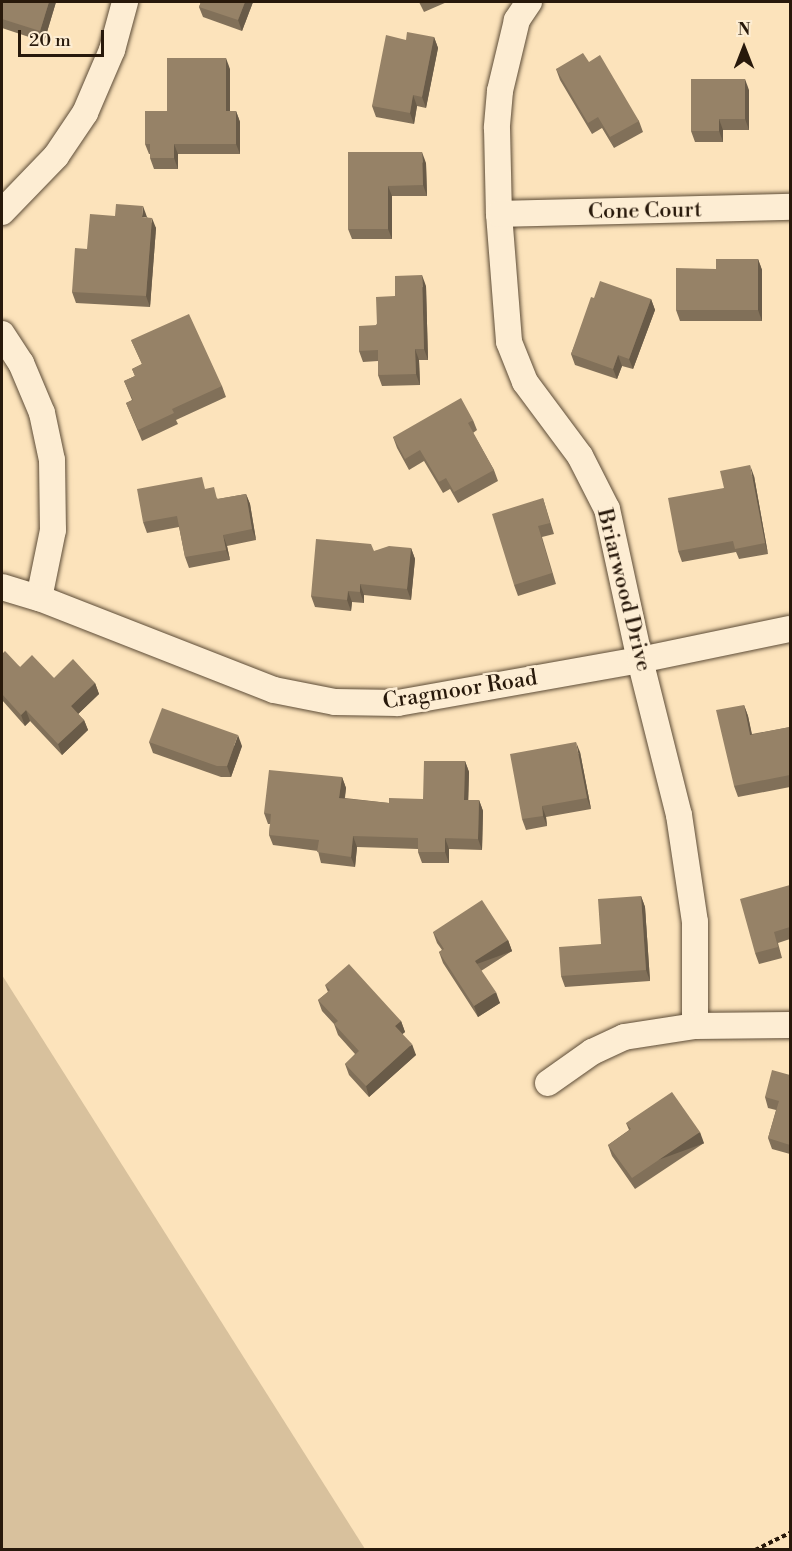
<!DOCTYPE html>
<style>
body{margin:0}
#map{position:relative;width:792px;height:1551px;overflow:hidden;background:#fce3bb;font-family:"Libre Bodoni",serif}
div>[style]{position:absolute}
[style*='--x']{left:calc(var(--x)*1px);top:calc(var(--y)*1px);width:calc(var(--w)*1px);rotate:calc(var(--a)*1deg)}
.green>*{inset:0;background:#d8c19d}
.path>*{height:4px;margin-top:-2px;transform-origin:0;background:repeating-linear-gradient(90deg,#28190b 0 4.5px,transparent 0 7.5px)}
.roads{filter:drop-shadow(0 0 2px #5d4c37) drop-shadow(0 0 2px #5d4c37)}
.street>*{height:26px;margin:-13px;padding:0 13px;transform-origin:13px;border-radius:13px;background:#fdedd3}
.wall>*{inset:0;background:#817059}
.shaded-wall>*{inset:0;background:#695b48;transform-origin:0 0}
.building>*{inset:0;background:#968267}
span{translate:-50% -50%;white-space:nowrap;text-align:center;line-height:1.15;-webkit-text-stroke:5px #fdedd3;paint-order:stroke}
.street-label{font-size:22px;color:#28190b}
.frame{position:absolute;inset:0;border:3px solid #28190b;pointer-events:none}
.north{position:absolute;left:714px;top:18px;width:60px;height:60px;-webkit-text-stroke:4px #fdedd3;paint-order:stroke;rotate:0deg;font-size:16px;font-weight:700;line-height:24px;text-align:center;color:#28190b}
.north::after{content:'';display:block;margin:auto;width:21px;height:27px;background:#28190b;clip-path:polygon(50% 0,100% 100%,50% 72%,0 100%)}
.scale{position:absolute;left:18px;top:30px;width:86px;height:27px;box-sizing:border-box;border:3px solid #28190b;border-top:0;padding-left:8px;font-size:18px;line-height:21px;white-space:nowrap;color:#28190b;-webkit-text-stroke:4px #fdedd3;paint-order:stroke}
</style>
<div id="map">
<div class="green">
<div style="clip-path:polygon(2px 975px,365px 1549px,2px 1549px)"></div>
</div>
<div class="path">
<div style="--x:755;--y:1550;--w:39;--a:-26"></div>
</div>
<div class="roads">
<div class="street">
<div style="--x:529;--y:2;--w:22;--a:124"></div>
<div style="--x:517;--y:20;--w:73;--a:103.5"></div>
<div style="--x:500;--y:91;--w:37;--a:95"></div>
<div style="--x:497;--y:128;--w:86;--a:88.7"></div>
<div style="--x:499;--y:214;--w:128;--a:85.5"></div>
<div style="--x:509;--y:342;--w:43;--a:68.2"></div>
<div style="--x:525;--y:382;--w:92;--a:53.4"></div>
<div style="--x:580;--y:456;--w:59;--a:63"></div>
<div style="--x:607;--y:509;--w:155;--a:77.7"></div>
<div style="--x:640;--y:660;--w:160;--a:75.9"></div>
<div style="--x:679;--y:815;--w:108;--a:81.5"></div>
<div style="--x:695;--y:922;--w:104;--a:90"></div>
<div style="--x:2;--y:212;--w:78;--a:-46"></div>
<div style="--x:56;--y:156;--w:52;--a:-56"></div>
<div style="--x:85;--y:113;--w:69;--a:-66.8"></div>
<div style="--x:112;--y:50;--w:50;--a:-74.8"></div>
<div style="--x:499;--y:214;--w:291;--a:-1.4"></div>
<div style="--x:2;--y:334;--w:35;--a:57"></div>
<div style="--x:21;--y:363;--w:54;--a:67.2"></div>
<div style="--x:42;--y:413;--w:48;--a:78"></div>
<div style="--x:52;--y:460;--w:70;--a:89.2"></div>
<div style="--x:53;--y:530;--w:69;--a:101.6"></div>
<div style="--x:2;--y:587;--w:39;--a:17"></div>
<div style="--x:39;--y:598;--w:252;--a:21.4"></div>
<div style="--x:274;--y:690;--w:62;--a:11.1"></div>
<div style="--x:335;--y:702;--w:63;--a:0.9"></div>
<div style="--x:398;--y:703;--w:246;--a:-10.1"></div>
<div style="--x:640;--y:660;--w:153;--a:-11.7"></div>
<div style="--x:548;--y:1083;--w:54;--a:-35.2"></div>
<div style="--x:592;--y:1052;--w:35;--a:-25"></div>
<div style="--x:624;--y:1037;--w:72;--a:-8.8"></div>
<div style="--x:695;--y:1026;--w:95;--a:-0.6"></div>
</div>
</div>
<div class="wall">
<div style="clip-path:polygon(2px 2px,56px 2px,44px 42px,2px 28px)"></div>
<div style="clip-path:polygon(201px 2px,253px 2px,242px 31px,203px 17px,199px 7px)"></div>
<div style="clip-path:polygon(419px 2px,447px 2px,424px 12px)"></div>
<div style="clip-path:polygon(434px 37px,438px 48px,426px 108px,417px 106px,414px 124px,376px 117px,372px 106px,406px 40px)"></div>
<div style="clip-path:polygon(589px 62px,639px 121px,643px 132px,614px 148px,602px 128px,592px 134px,560px 80px,556px 69px)"></div>
<div style="clip-path:polygon(230px 69px,230px 111px,236px 111px,240px 122px,240px 154px,178px 154px,178px 169px,154px 169px,150px 158px,150px 154px,149px 154px,145px 144px,167px 111px)"></div>
<div style="clip-path:polygon(749px 90px,749px 130px,723px 130px,723px 142px,695px 142px,691px 131px)"></div>
<div style="clip-path:polygon(348px 152px,426px 163px,427px 196px,392px 196px,392px 239px,352px 239px,348px 229px)"></div>
<div style="clip-path:polygon(147px 217px,156px 228px,150px 307px,76px 303px,72px 292px,87px 249px)"></div>
<div style="clip-path:polygon(758px 259px,762px 270px,762px 321px,680px 321px,676px 310px,716px 269px)"></div>
<div style="clip-path:polygon(426px 286px,428px 360px,419px 360px,420px 385px,382px 386px,378px 375px,378px 361px,363px 362px,359px 351px,395px 296px)"></div>
<div style="clip-path:polygon(594px 298px,651px 299px,655px 310px,633px 369px,622px 366px,617px 379px,575px 365px,571px 354px)"></div>
<div style="clip-path:polygon(131px 340px,222px 386px,226px 397px,176px 420px,178px 424px,142px 441px,126px 403px,132px 400px,124px 381px,135px 376px,132px 369px,142px 364px)"></div>
<div style="clip-path:polygon(473px 420px,477px 430px,473px 433px,494px 470px,498px 481px,458px 503px,450px 489px,443px 493px,424px 461px,409px 470px,397px 448px,393px 437px)"></div>
<div style="clip-path:polygon(754px 476px,768px 554px,739px 559px,736px 552px,682px 562px,678px 551px,724px 488px)"></div>
<div style="clip-path:polygon(206px 489px,218px 499px,246px 494px,250px 504px,256px 540px,227px 546px,230px 560px,189px 568px,185px 557px,179px 527px,147px 533px,143px 522px)"></div>
<div style="clip-path:polygon(543px 498px,554px 534px,542px 537px,556px 584px,518px 596px,514px 585px)"></div>
<div style="clip-path:polygon(411px 548px,415px 559px,411px 600px,364px 595px,364px 603px,352px 602px,351px 611px,315px 607px,311px 596px,374px 551px)"></div>
<div style="clip-path:polygon(2px 654px,20px 667px,54px 678px,95px 683px,99px 694px,78px 714px,84px 720px,88px 730px,62px 755px,30px 721px,25px 726px,2px 700px)"></div>
<div style="clip-path:polygon(744px 705px,748px 716px,752px 734px,790px 727px,790px 787px,738px 797px,734px 786px)"></div>
<div style="clip-path:polygon(149px 742px,242px 746px,231px 777px,221px 777px,153px 753px)"></div>
<div style="clip-path:polygon(580px 752px,591px 809px,546px 817px,547px 826px,526px 830px,522px 819px)"></div>
<div style="clip-path:polygon(465px 761px,469px 772px,468px 800px,479px 800px,483px 811px,482px 850px,449px 849px,449px 863px,422px 863px,418px 852px,418px 849px,357px 847px,355px 867px,321px 863px,318px 851px,273px 845px,269px 835px,270px 824px,268px 824px,264px 813px,342px 777px,346px 788px,345px 798px,389px 803px,423px 799px)"></div>
<div style="clip-path:polygon(790px 885px,790px 939px,778px 943px,782px 958px,759px 964px,755px 953px)"></div>
<div style="clip-path:polygon(641px 896px,645px 907px,650px 981px,565px 987px,561px 976px,601px 944px)"></div>
<div style="clip-path:polygon(433px 932px,508px 940px,512px 951px,481px 971px,500px 1003px,478px 1017px,443px 963px,439px 952px,442px 950px,437px 943px)"></div>
<div style="clip-path:polygon(325px 985px,401px 1021px,405px 1032px,402px 1034px,416px 1055px,369px 1097px,349px 1075px,345px 1064px,355px 1054px,338px 1035px,334px 1024px,322px 1011px,318px 1000px,328px 992px)"></div>
<div style="clip-path:polygon(790px 1075px,790px 1154px,772px 1149px,768px 1138px,776px 1110px,768px 1108px,765px 1097px)"></div>
<div style="clip-path:polygon(626px 1123px,704px 1143px,635px 1189px,612px 1156px,608px 1145px,629px 1130px)"></div>
</div>
<div class="shaded-wall">
<div style="clip-path:polygon(49px 2px,56px 2px,44px 42px,40px 31px)"></div>
<div style="clip-path:polygon(245px 2px,253px 2px,242px 31px,238px 20px)"></div>
<div style="clip-path:polygon(434px 37px,438px 48px,426px 108px,422px 97px)"></div>
<div style="clip-path:polygon(226px 58px,230px 69px,230px 122px,226px 111px)"></div>
<div style="clip-path:polygon(745px 79px,749px 90px,749px 130px,745px 119px)"></div>
<div style="clip-path:polygon(413px 95px,417px 106px,414px 124px,410px 113px)"></div>
<div style="clip-path:polygon(236px 111px,240px 122px,240px 154px,236px 144px)"></div>
<div style="clip-path:polygon(719px 119px,723px 130px,723px 142px,719px 131px)"></div>
<div style="clip-path:polygon(174px 144px,178px 154px,178px 169px,174px 158px)"></div>
<div style="clip-path:polygon(422px 152px,426px 163px,427px 196px,423px 185px)"></div>
<div style="clip-path:polygon(388px 186px,392px 196px,392px 239px,388px 229px)"></div>
<div style="clip-path:polygon(143px 206px,147px 217px,142px 217px)"></div>
<div style="clip-path:polygon(152px 218px,156px 228px,150px 307px,146px 296px)"></div>
<div style="clip-path:polygon(758px 259px,762px 270px,762px 321px,758px 310px)"></div>
<div style="clip-path:polygon(422px 275px,426px 286px,428px 360px,424px 349px)"></div>
<div style="clip-path:polygon(651px 299px,655px 310px,633px 369px,629px 359px)"></div>
<div style="clip-path:polygon(415px 349px,419px 360px,420px 385px,416px 374px)"></div>
<div style="clip-path:polygon(618px 355px,622px 366px,617px 379px,613px 369px)"></div>
<div style="clip-path:polygon(750px 465px,754px 476px,768px 554px,765px 543px)"></div>
<div style="clip-path:polygon(246px 494px,250px 504px,256px 540px,252px 529px)"></div>
<div style="clip-path:polygon(223px 535px,227px 546px,230px 560px,226px 550px)"></div>
<div style="clip-path:polygon(411px 548px,415px 559px,411px 600px,407px 589px)"></div>
<div style="clip-path:polygon(360px 584px,364px 595px,364px 603px,360px 592px)"></div>
<div style="clip-path:polygon(348px 591px,352px 602px,351px 611px,347px 600px)"></div>
<div style="clip-path:polygon(95px 683px,99px 694px,75px 717px,71px 706px)"></div>
<div style="clip-path:polygon(744px 705px,748px 716px,754px 746px,750px 735px)"></div>
<div style="clip-path:polygon(26px 710px,30px 721px,25px 726px,21px 715px)"></div>
<div style="clip-path:polygon(84px 720px,88px 730px,62px 755px,58px 744px)"></div>
<div style="clip-path:polygon(238px 735px,242px 746px,231px 777px,227px 766px)"></div>
<div style="clip-path:polygon(576px 742px,580px 752px,591px 809px,587px 798px)"></div>
<div style="clip-path:polygon(465px 761px,469px 772px,468px 811px,464px 800px)"></div>
<div style="clip-path:polygon(342px 777px,346px 788px,343px 809px,339px 798px)"></div>
<div style="clip-path:polygon(479px 800px,483px 811px,482px 850px,478px 839px)"></div>
<div style="clip-path:polygon(542px 806px,546px 817px,547px 826px,543px 816px)"></div>
<div style="clip-path:polygon(353px 836px,357px 847px,355px 867px,351px 857px)"></div>
<div style="clip-path:polygon(445px 838px,449px 849px,449px 863px,445px 852px)"></div>
<div style="clip-path:polygon(641px 896px,645px 907px,650px 981px,646px 970px)"></div>
<div style="left:508px;top:940px;width:12px;height:39px;rotate:70deg"></div>
<div style="clip-path:polygon(496px 992px,500px 1003px,478px 1017px,474px 1006px)"></div>
<div style="clip-path:polygon(401px 1021px,405px 1032px,399px 1037px,395px 1026px)"></div>
<div style="clip-path:polygon(412px 1044px,416px 1055px,369px 1097px,366px 1086px)"></div>
<div style="left:700px;top:1132px;width:12px;height:82px;rotate:70deg"></div>
</div>
<div class="building">
<div style="clip-path:polygon(2px 2px,49px 2px,40px 31px,2px 19px)"></div>
<div style="clip-path:polygon(201px 2px,245px 2px,238px 20px,199px 7px)"></div>
<div style="clip-path:polygon(407px 32px,434px 37px,422px 97px,413px 95px,410px 113px,372px 106px,386px 35px,406px 40px)"></div>
<div style="clip-path:polygon(583px 53px,589px 62px,600px 55px,639px 121px,610px 137px,598px 117px,588px 123px,556px 69px)"></div>
<div style="clip-path:polygon(167px 58px,226px 58px,226px 111px,236px 111px,236px 144px,174px 144px,174px 158px,150px 158px,150px 144px,145px 144px,145px 111px,167px 111px)"></div>
<div style="clip-path:polygon(691px 79px,745px 79px,745px 119px,719px 119px,719px 131px,691px 131px)"></div>
<div style="clip-path:polygon(348px 152px,422px 152px,423px 185px,388px 186px,388px 229px,348px 229px)"></div>
<div style="clip-path:polygon(116px 204px,143px 206px,142px 217px,152px 218px,146px 296px,72px 292px,75px 248px,87px 249px,90px 214px,115px 216px)"></div>
<div style="clip-path:polygon(716px 259px,758px 259px,758px 310px,676px 310px,676px 268px,716px 269px)"></div>
<div style="clip-path:polygon(422px 275px,424px 349px,415px 349px,416px 374px,378px 375px,378px 350px,359px 351px,359px 326px,377px 325px,376px 297px,395px 296px,395px 276px)"></div>
<div style="clip-path:polygon(600px 281px,651px 299px,629px 359px,618px 355px,613px 369px,571px 354px,591px 297px,594px 298px)"></div>
<div style="clip-path:polygon(189px 314px,222px 386px,172px 409px,174px 413px,138px 430px,126px 403px,133px 400px,124px 381px,135px 376px,132px 369px,142px 364px,131px 340px)"></div>
<div style="clip-path:polygon(461px 398px,473px 420px,468px 423px,494px 470px,454px 492px,446px 478px,439px 482px,420px 450px,405px 459px,393px 437px)"></div>
<div style="clip-path:polygon(750px 465px,765px 543px,735px 549px,733px 541px,678px 551px,668px 498px,724px 488px,720px 471px)"></div>
<div style="clip-path:polygon(202px 477px,205px 489px,214px 487px,217px 499px,246px 494px,252px 529px,223px 535px,226px 550px,185px 557px,177px 516px,143px 522px,137px 489px)"></div>
<div style="clip-path:polygon(543px 498px,550px 523px,538px 526px,552px 573px,514px 585px,492px 514px)"></div>
<div style="clip-path:polygon(316px 539px,371px 544px,374px 551px,389px 546px,411px 548px,407px 589px,360px 584px,360px 592px,348px 591px,347px 600px,311px 596px)"></div>
<div style="clip-path:polygon(5px 651px,20px 667px,32px 655px,54px 678px,73px 659px,95px 683px,71px 706px,84px 720px,58px 744px,26px 710px,21px 715px,2px 694px,2px 654px)"></div>
<div style="clip-path:polygon(744px 705px,750px 735px,790px 727px,790px 775px,734px 786px,716px 710px)"></div>
<div style="clip-path:polygon(162px 708px,238px 735px,227px 766px,217px 766px,149px 742px)"></div>
<div style="clip-path:polygon(576px 742px,587px 798px,542px 806px,543px 816px,522px 819px,510px 754px)"></div>
<div style="clip-path:polygon(424px 761px,465px 761px,464px 800px,479px 800px,478px 839px,445px 838px,445px 852px,418px 852px,418px 838px,353px 836px,351px 857px,317px 852px,319px 840px,269px 835px,271px 814px,264px 813px,269px 770px,342px 777px,339px 798px,389px 803px,389px 798px,423px 799px)"></div>
<div style="clip-path:polygon(790px 885px,790px 927px,774px 932px,778px 947px,755px 953px,740px 899px)"></div>
<div style="clip-path:polygon(641px 896px,646px 970px,561px 976px,559px 947px,601px 944px,598px 899px)"></div>
<div style="clip-path:polygon(482px 900px,508px 940px,475px 961px,496px 992px,474px 1006px,439px 952px,444px 949px,433px 932px)"></div>
<div style="clip-path:polygon(349px 964px,401px 1021px,395px 1026px,412px 1044px,366px 1086px,345px 1064px,359px 1051px,334px 1024px,338px 1021px,318px 1000px,330px 990px,325px 985px)"></div>
<div style="clip-path:polygon(772px 1070px,790px 1075px,790px 1145px,768px 1138px,779px 1101px,765px 1097px)"></div>
<div style="clip-path:polygon(672px 1092px,700px 1132px,632px 1178px,608px 1145px,631px 1129px,626px 1123px)"></div>
</div>
<div class="street-label">
<span style="left:645px;top:211px;rotate:-1deg">Cone Court</span>
<span style="left:624px;top:590px;rotate:76deg">Briarwood Drive</span>
<span style="left:460px;top:690px;rotate:-9deg">Cragmoor Road</span>
</div>
<div class="frame"></div>
<div class="north">N</div>
<div class="scale">20 m</div>
</div>
